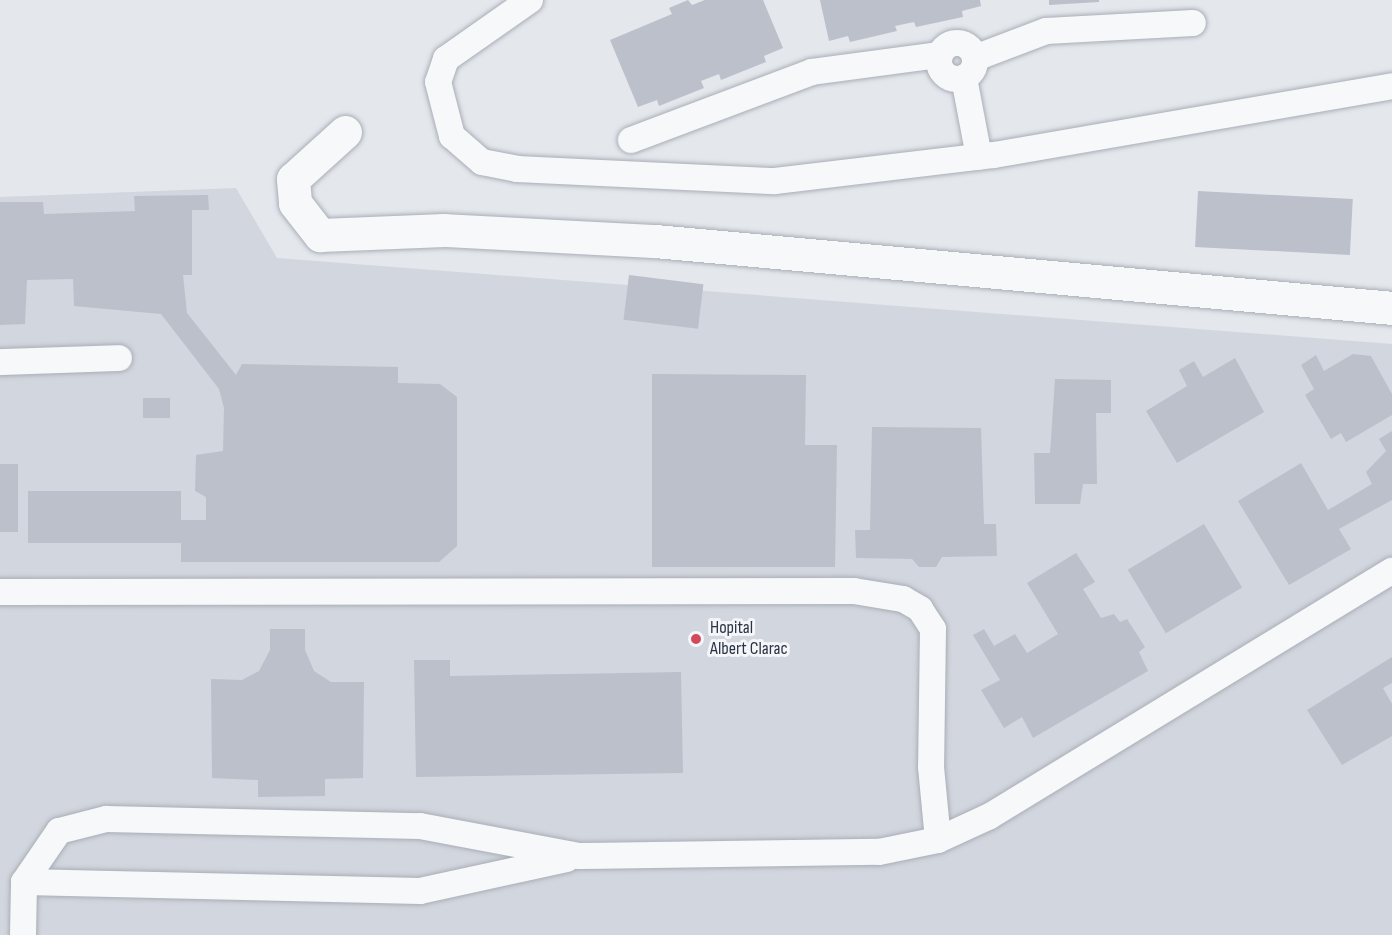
<!DOCTYPE html>
<style>
body{margin:0}
#map{position:relative;width:1392px;height:935px;overflow:hidden;background:#e4e7ec;font-family:"Sofia Sans Condensed",sans-serif}
div>[style]{position:absolute}
[style*='--x']{left:calc(var(--x)*1px);top:calc(var(--y)*1px);width:calc(var(--w)*1px);rotate:calc(var(--a)*1deg)}
.built>*{inset:0;background:#d2d6de}
.building>*{inset:0;background:#bbc0ca;transform-origin:0 0}
.roads{filter:drop-shadow(0 0 2px #a9aeb7) drop-shadow(0 0 2px #a9aeb7)}
.service>*{height:26px;margin:-13px;padding:0 13px;transform-origin:13px;border-radius:13px;background:#f7f8fa}
.service>.ring{margin:-13px;padding:0;box-sizing:content-box;background:none;border:26px solid #f7f8fa;border-radius:50%}
.minor>*{height:33px;margin:-16.5px;padding:0 16.5px;transform-origin:16.5px;border-radius:16.5px;background:#f7f8fa}
.dots>*{width:16px;height:16px;translate:-50% -50%;box-sizing:border-box;border:3px solid #f4f6f9;border-radius:50%}
span{translate:-50% -50%;white-space:nowrap;text-align:center;line-height:1.15;-webkit-text-stroke:6px #f4f6f9;paint-order:stroke}
.poi-label{font-size:18px;color:#2b3445}
.left{translate:0 -50%;text-align:left}
</style>
<div id="map">
<div class="built">
<div style="clip-path:polygon(236px 188px,277px 258px,1392px 344px,1392px 935px,0 935px,0 197px)"></div>
</div>
<div class="building">
<div style="clip-path:polygon(688px 0,692px 5px,705px 0,763px 0,783px 48px,764px 56px,766px 62px,721px 80px,719px 74px,701px 81px,704px 88px,659px 106px,657px 100px,638px 107px,610px 40px,672px 14px,669px 8px)"></div>
<div style="clip-path:polygon(820px 0,980px 0,981px 6px,962px 11px,963px 17px,916px 27px,914px 22px,895px 26px,897px 31px,850px 42px,848px 36px,829px 41px)"></div>
<div style="clip-path:polygon(1049px 0,1099px 0,1099px 2px,1049px 5px)"></div>
<div style="left:1198px;top:191px;width:155px;height:56px;rotate:3deg"></div>
<div style="clip-path:polygon(208px 195px,209px 210px,192px 210px,192px 275px,183px 275px,187px 313px,236px 375px,242px 364px,398px 367px,398px 383px,440px 384px,457px 397px,457px 546px,439px 562px,181px 562px,181px 543px,28px 543px,28px 491px,181px 491px,181px 520px,206px 520px,206px 497px,195px 491px,196px 455px,223px 451px,224px 408px,219px 389px,161px 314px,74px 306px,73px 279px,27px 280px,25px 324px,0 325px,0 202px,43px 202px,44px 214px,135px 211px,134px 196px)"></div>
<div style="left:629px;top:275px;width:75px;height:45px;rotate:7deg"></div>
<div style="clip-path:polygon(1353px 354px,1371px 356px,1392px 394px,1392px 415px,1346px 442px,1341px 433px,1331px 439px,1305px 395px,1314px 389px,1301px 365px,1316px 355px,1324px 371px)"></div>
<div style="clip-path:polygon(1235px 358px,1264px 412px,1177px 463px,1146px 411px,1187px 386px,1179px 370px,1194px 361px,1203px 377px)"></div>
<div style="clip-path:polygon(652px 374px,806px 375px,805px 445px,837px 445px,835px 567px,652px 567px)"></div>
<div style="clip-path:polygon(1055px 379px,1111px 380px,1111px 413px,1096px 413px,1097px 484px,1083px 484px,1080px 504px,1035px 504px,1034px 453px,1050px 453px)"></div>
<div style="left:170px;top:398px;width:20px;height:27px;rotate:90deg"></div>
<div style="clip-path:polygon(872px 427px,981px 428px,984px 524px,996px 524px,997px 556px,942px 557px,936px 567px,919px 567px,912px 559px,856px 558px,855px 530px,870px 530px)"></div>
<div style="clip-path:polygon(1392px 431px,1392px 500px,1339px 529px,1351px 549px,1289px 585px,1238px 501px,1301px 463px,1328px 510px,1372px 484px,1366px 472px,1386px 451px,1379px 439px)"></div>
<div style="left:0;top:464px;width:18px;height:68px"></div>
<div style="left:1204px;top:524px;width:74px;height:89px;rotate:59deg"></div>
<div style="clip-path:polygon(1076px 553px,1095px 582px,1083px 589px,1101px 618px,1114px 614px,1120px 622px,1127px 619px,1145px 647px,1139px 652px,1148px 671px,1033px 738px,1022px 717px,1004px 728px,981px 690px,1000px 680px,973px 635px,984px 629px,994px 646px,1015px 634px,1027px 653px,1058px 634px,1027px 583px)"></div>
<div style="clip-path:polygon(270px 629px,305px 629px,305px 650px,314px 671px,331px 682px,364px 682px,363px 778px,325px 779px,325px 796px,258px 797px,258px 780px,212px 778px,211px 679px,242px 680px,259px 671px,270px 650px)"></div>
<div style="clip-path:polygon(1392px 657px,1392px 683px,1383px 688px,1392px 704px,1392px 736px,1342px 765px,1307px 710px)"></div>
<div style="clip-path:polygon(414px 660px,450px 660px,450px 676px,681px 672px,683px 773px,416px 777px)"></div>
</div>
<div class="roads">
<div class="service">
<div style="--x:530;--y:0;--w:103;--a:144.9"></div>
<div style="--x:446;--y:59;--w:24;--a:109"></div>
<div style="--x:438;--y:82;--w:56;--a:75.5"></div>
<div style="--x:452;--y:136;--w:40;--a:41"></div>
<div style="--x:482;--y:162;--w:36;--a:11"></div>
<div style="--x:517;--y:169;--w:258;--a:2.7"></div>
<div style="--x:775;--y:181;--w:221;--a:-6.8"></div>
<div style="--x:994;--y:155;--w:404;--a:-9.8"></div>
<div class="ring" style="left:939px;top:43px;width:10px;height:10px"></div>
<div style="--x:975;--y:58;--w:76;--a:-20.8"></div>
<div style="--x:1046;--y:31;--w:147;--a:-3.1"></div>
<div style="--x:964;--y:78;--w:80;--a:79.2"></div>
<div style="--x:631;--y:140;--w:193;--a:-20.6"></div>
<div style="--x:812;--y:72;--w:129;--a:-7.6"></div>
<div style="--x:0;--y:362;--w:119;--a:-1.9"></div>
<div style="--x:0;--y:592;--w:854;--a:-0.07"></div>
<div style="--x:854;--y:591;--w:50;--a:9.3"></div>
<div style="--x:903;--y:599;--w:20;--a:30"></div>
<div style="--x:920;--y:609;--w:24;--a:57"></div>
<div style="--x:933;--y:629;--w:138;--a:90.8"></div>
<div style="--x:931;--y:767;--w:73;--a:84.5"></div>
<div style="--x:24;--y:882;--w:396;--a:1.3"></div>
<div style="--x:420;--y:891;--w:150;--a:-12.3"></div>
<div style="--x:23;--y:935;--w:53;--a:-88.9"></div>
<div style="--x:24;--y:882;--w:62;--a:-55.5"></div>
<div style="--x:59;--y:831;--w:49;--a:-14.3"></div>
<div style="--x:106;--y:819;--w:314;--a:1.3"></div>
<div style="--x:420;--y:826;--w:162;--a:10.7"></div>
<div style="--x:579;--y:856;--w:300;--a:-0.8"></div>
<div style="--x:879;--y:852;--w:60;--a:-11.5"></div>
<div style="--x:938;--y:840;--w:57;--a:-24.8"></div>
<div style="--x:990;--y:816;--w:471;--a:-31.4"></div>
</div>
<div class="minor">
<div style="--x:345;--y:132;--w:70;--a:137.9"></div>
<div style="--x:293;--y:179;--w:24;--a:85"></div>
<div style="--x:295;--y:203;--w:41;--a:52"></div>
<div style="--x:320;--y:235;--w:124;--a:-2.3"></div>
<div style="--x:444;--y:230;--w:211;--a:3"></div>
<div style="--x:655;--y:241;--w:740;--a:5.19"></div>
</div>
</div>
<div class="dots">
<div style="left:696px;top:639px;background:#d1495b"></div>
</div>
<div class="poi-label">
<span class="left" style="left:710px;top:639px">Hopital<br>Albert Clarac</span>
</div>
</div>
